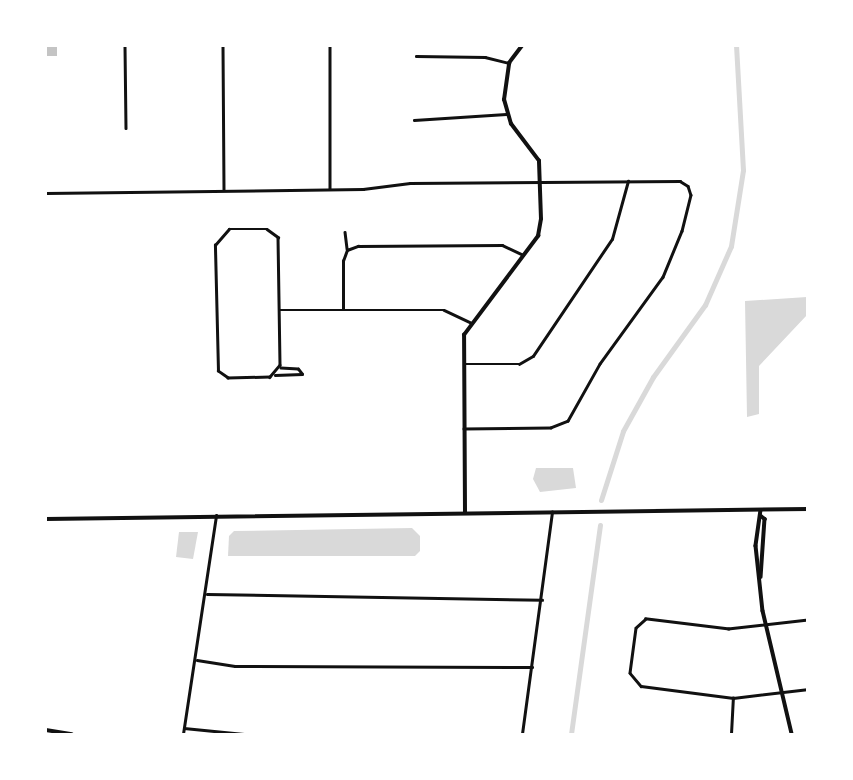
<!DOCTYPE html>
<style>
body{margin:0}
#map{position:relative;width:853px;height:780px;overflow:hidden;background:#fff;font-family:"PT Sans",sans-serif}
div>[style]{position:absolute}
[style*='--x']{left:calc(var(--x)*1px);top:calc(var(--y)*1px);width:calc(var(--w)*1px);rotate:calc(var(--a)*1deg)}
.water>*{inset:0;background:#d9d9d9}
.canal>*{height:5px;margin:-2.5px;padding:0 2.5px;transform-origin:2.5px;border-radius:2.5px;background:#d9d9d9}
.building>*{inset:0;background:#c4c4c4;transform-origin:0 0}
.minor>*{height:2.5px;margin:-1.25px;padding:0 1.25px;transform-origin:1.25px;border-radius:1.25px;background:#111}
.tertiary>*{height:3.5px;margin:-1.75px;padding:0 1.75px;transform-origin:1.75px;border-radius:1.75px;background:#111}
span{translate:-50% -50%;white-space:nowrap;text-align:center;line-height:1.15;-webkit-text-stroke:6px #fff;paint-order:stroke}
.frame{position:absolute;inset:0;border:47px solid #fff;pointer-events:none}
</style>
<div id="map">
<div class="water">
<div style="clip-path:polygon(807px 297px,807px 315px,759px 366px,759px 414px,747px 417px,745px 301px)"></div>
<div style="clip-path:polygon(536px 468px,573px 468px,576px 488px,540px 492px,533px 479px)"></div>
<div style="clip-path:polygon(412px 528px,420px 536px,420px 551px,415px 556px,228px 556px,229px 536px,234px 531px)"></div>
<div style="clip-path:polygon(179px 532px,198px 532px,193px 559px,176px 557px)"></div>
</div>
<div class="canal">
<div style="--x:601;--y:500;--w:72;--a:-72.3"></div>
<div style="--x:623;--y:431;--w:62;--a:-60.9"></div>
<div style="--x:653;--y:377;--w:89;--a:-54.2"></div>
<div style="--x:705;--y:305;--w:64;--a:-66.2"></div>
<div style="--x:731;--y:246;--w:77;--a:-81"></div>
<div style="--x:743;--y:170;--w:124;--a:-93.2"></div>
<div style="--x:571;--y:734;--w:211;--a:-82.1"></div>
</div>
<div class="building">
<div style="left:46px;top:46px;width:11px;height:10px"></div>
</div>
<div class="minor">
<div style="--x:125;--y:46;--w:82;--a:89.3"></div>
<div style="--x:223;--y:46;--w:143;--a:89.6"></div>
<div style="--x:330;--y:46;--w:143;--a:90"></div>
<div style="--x:416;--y:56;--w:69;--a:0.8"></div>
<div style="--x:485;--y:57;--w:25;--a:14"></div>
<div style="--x:414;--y:120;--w:92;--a:-3.7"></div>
<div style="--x:46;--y:193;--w:317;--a:-0.7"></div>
<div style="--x:363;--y:189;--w:47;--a:-7.3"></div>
<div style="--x:410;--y:183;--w:270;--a:-0.4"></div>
<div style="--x:680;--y:181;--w:9;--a:32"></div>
<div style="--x:688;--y:186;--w:9;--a:72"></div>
<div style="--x:691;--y:195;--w:37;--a:104"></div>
<div style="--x:682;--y:231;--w:50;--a:112.4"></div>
<div style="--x:663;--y:277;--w:107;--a:125.9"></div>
<div style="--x:600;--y:364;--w:65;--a:119.3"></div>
<div style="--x:568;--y:421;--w:18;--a:158"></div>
<div style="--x:551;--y:428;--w:87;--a:179.3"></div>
<div style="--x:229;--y:229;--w:38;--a:0"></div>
<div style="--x:267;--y:229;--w:14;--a:36"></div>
<div style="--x:278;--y:237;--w:128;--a:89.1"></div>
<div style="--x:280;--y:365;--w:16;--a:130"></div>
<div style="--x:270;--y:377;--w:42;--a:178.6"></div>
<div style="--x:228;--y:378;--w:12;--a:-145"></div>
<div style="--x:218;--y:371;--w:126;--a:-91.4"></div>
<div style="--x:215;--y:245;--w:21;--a:-49"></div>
<div style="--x:345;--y:232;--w:17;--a:83"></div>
<div style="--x:347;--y:250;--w:12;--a:-20"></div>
<div style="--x:358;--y:246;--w:144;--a:-0.4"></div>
<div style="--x:502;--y:245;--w:23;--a:25"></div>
<div style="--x:343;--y:309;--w:48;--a:-90"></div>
<div style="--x:343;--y:261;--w:12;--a:-70"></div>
<div style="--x:280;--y:310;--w:164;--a:0"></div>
<div style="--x:444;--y:310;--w:31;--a:25"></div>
<div style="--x:464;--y:364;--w:55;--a:0"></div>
<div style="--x:519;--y:364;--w:16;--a:-30"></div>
<div style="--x:533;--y:356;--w:141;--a:-56"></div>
<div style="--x:612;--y:239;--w:60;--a:-74.6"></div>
<div style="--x:275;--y:375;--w:27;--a:-2"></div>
<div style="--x:302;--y:374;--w:6;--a:-129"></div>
<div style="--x:298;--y:369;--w:17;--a:-177"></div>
<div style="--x:207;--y:594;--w:335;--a:1"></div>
<div style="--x:808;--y:620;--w:80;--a:173.5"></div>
<div style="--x:729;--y:629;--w:84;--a:-173.1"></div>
<div style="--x:646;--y:619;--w:13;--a:138"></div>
<div style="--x:636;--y:628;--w:45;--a:97.6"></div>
<div style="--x:630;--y:673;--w:17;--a:50"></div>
<div style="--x:641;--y:686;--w:93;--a:7.4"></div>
<div style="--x:733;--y:698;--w:76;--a:-6.8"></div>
<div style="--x:197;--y:660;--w:38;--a:9"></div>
<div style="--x:235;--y:666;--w:297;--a:0.2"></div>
<div style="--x:184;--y:728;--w:60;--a:5.7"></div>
<div style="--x:244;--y:734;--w:241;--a:0"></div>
<div style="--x:183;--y:734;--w:221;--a:-81.4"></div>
<div style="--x:522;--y:734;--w:224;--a:-82.3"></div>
<div style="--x:731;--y:734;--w:36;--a:-87"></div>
</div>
<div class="tertiary">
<div style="--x:761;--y:510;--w:36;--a:98"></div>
<div style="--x:756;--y:546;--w:65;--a:83.9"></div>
<div style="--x:763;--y:611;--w:126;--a:76.7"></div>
<div style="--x:465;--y:513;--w:178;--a:-90.3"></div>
<div style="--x:464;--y:335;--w:124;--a:-53.2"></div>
<div style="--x:538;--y:236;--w:17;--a:-80"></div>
<div style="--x:541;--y:219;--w:58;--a:-92"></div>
<div style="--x:539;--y:161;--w:46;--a:-127.1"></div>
<div style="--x:511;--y:124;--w:25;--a:-106"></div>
<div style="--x:504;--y:100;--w:37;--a:-82"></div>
<div style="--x:509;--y:63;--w:21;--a:-53"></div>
<div style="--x:761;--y:516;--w:5;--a:37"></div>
<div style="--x:765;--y:519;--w:58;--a:93.9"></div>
<div style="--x:46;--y:519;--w:762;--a:-0.75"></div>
<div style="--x:46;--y:730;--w:26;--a:9"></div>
</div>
<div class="frame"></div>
</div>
